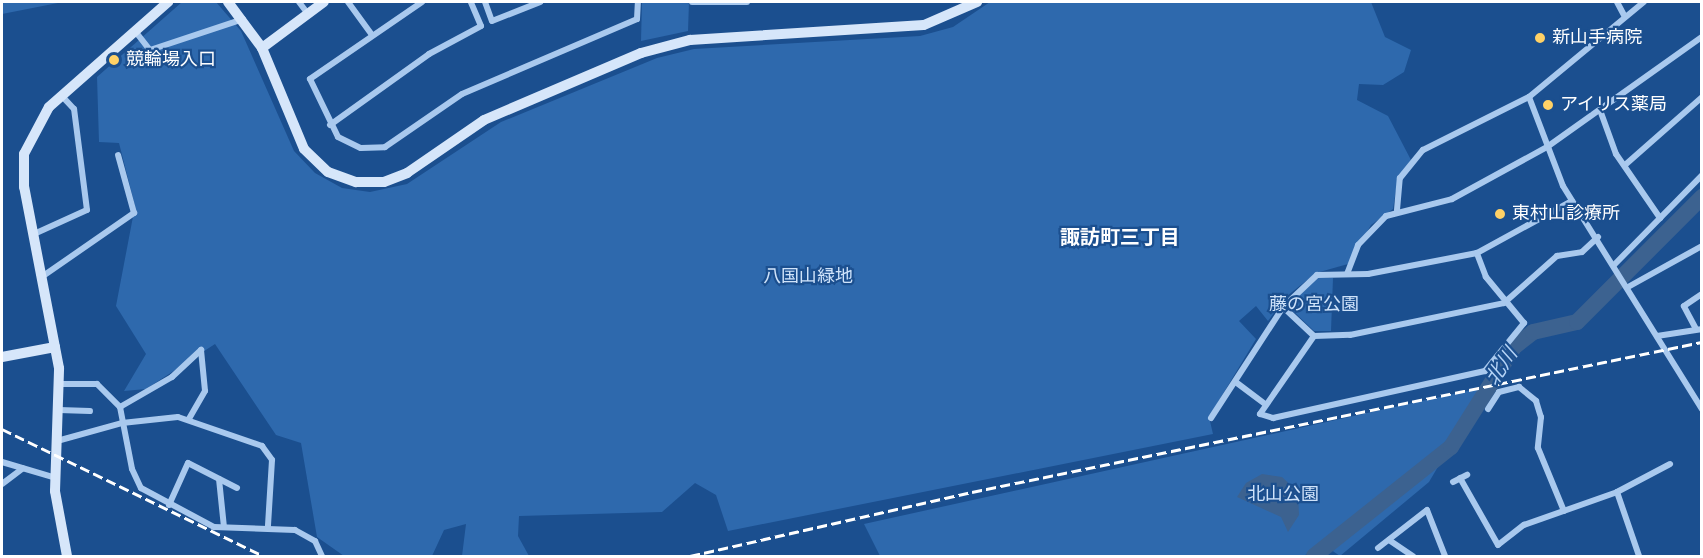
<!DOCTYPE html>
<meta charset="utf-8">
<style>
body{margin:0}
#map{position:relative;width:1703px;height:558px;overflow:hidden;background:#1b4f8f;font-family:"Source Sans 3","Noto Sans JP",sans-serif}
div>[style]{position:absolute}
[style*='--x']{left:calc(var(--x)*1px);top:calc(var(--y)*1px);width:calc(var(--w)*1px);rotate:calc(var(--a)*1deg)}
.green>*{inset:0;background:#2e69ad}
.water>*{inset:0;background:#3c6290}
.river>*{height:16px;margin:-8px;padding:0 8px;transform-origin:8px;border-radius:8px;background:#3c6290}
.street>*{height:6px;margin:-3px;padding:0 3px;transform-origin:3px;border-radius:3px;background:#a9c9ee}
.secondary>*{height:10px;margin:-5px;padding:0 5px;transform-origin:5px;border-radius:5px;background:#d6e6fa}
.rail>*{height:3px;margin-top:-1.5px;transform-origin:0;background:repeating-linear-gradient(90deg,#fff 0 10px,transparent 0 14.5px)}
.dots>*{width:16px;height:16px;translate:-50% -50%;box-sizing:border-box;border:3px solid #1b4f8f;border-radius:50%}
span{translate:-50% -50%;white-space:nowrap;text-align:center;line-height:1.15;-webkit-text-stroke:4.5px #1b4f8f;paint-order:stroke}
.poi-label{font-size:18px;color:#fff}
.left{translate:0 -50%;text-align:left}
.park-label{font-size:18px;color:#cfe3fa}
.neighbourhood-label{font-size:20px;color:#fff;font-weight:700}
.water-label{font-size:20px;color:#b5d3f5;font-style:italic}
.frame{position:absolute;inset:0;border:3px solid #fff;pointer-events:none}
</style>
<div id="map">
<div class="green">
<div style="clip-path:polygon(2px 2px,63px 2px,2px 14px)"></div>
<div style="clip-path:polygon(182px 2px,216px 2px,241px 31px,294px 151px,315px 173px,342px 188px,370px 192px,407px 184px,501px 122px,657px 58px,694px 49px,920px 36px,953px 27px,990px 2px,1371px 2px,1385px 37px,1411px 50px,1404px 72px,1383px 85px,1359px 84px,1357px 100px,1388px 116px,1411px 160px,1398px 177px,1393px 209px,1371px 225px,1348px 264px,1316px 273px,1287px 296px,1268px 321px,1256px 306px,1239px 321px,1256px 339px,1209px 417px,1213px 434px,728px 531px,716px 495px,695px 483px,662px 512px,519px 516px,518px 536px,529px 556px,462px 556px,466px 524px,444px 530px,432px 556px,344px 556px,317px 537px,301px 443px,276px 435px,215px 344px,146px 389px,124px 391px,146px 354px,116px 306px,135px 206px,119px 143px,99px 142px,97px 77px)"></div>
<div style="clip-path:polygon(642px 2px,689px 2px,688px 31px,641px 41px)"></div>
<div style="clip-path:polygon(1318px 278px,1333px 278px,1331px 331px,1314px 331px,1291px 309px,1290px 304px)"></div>
<div style="clip-path:polygon(1485px 387px,1429px 482px,1340px 556px,1321px 543px,1304px 556px,880px 556px,864px 524px)"></div>
</div>
<div class="water">
<div style="clip-path:polygon(1262px 474px,1282px 477px,1298px 492px,1299px 515px,1288px 532px,1281px 517px,1237px 497px,1246px 483px)"></div>
</div>
<div class="river">
<div style="--x:1314;--y:556;--w:175;--a:-38.5"></div>
<div style="--x:1451;--y:447;--w:118;--a:-57.8"></div>
<div style="--x:1514;--y:347;--w:24;--a:-38"></div>
<div style="--x:1533;--y:332;--w:45;--a:-12.8"></div>
<div style="--x:1577;--y:322;--w:177;--a:-45"></div>
</div>
<div class="street">
<div style="--x:299;--y:2;--w:15;--a:53"></div>
<div style="--x:348;--y:2;--w:39;--a:54"></div>
<div style="--x:422;--y:2;--w:136;--a:145.5"></div>
<div style="--x:310;--y:79;--w:64;--a:64.2"></div>
<div style="--x:338;--y:137;--w:25;--a:26"></div>
<div style="--x:361;--y:148;--w:24;--a:-2"></div>
<div style="--x:385;--y:147;--w:93;--a:-34.5"></div>
<div style="--x:462;--y:94;--w:190;--a:-23.2"></div>
<div style="--x:637;--y:19;--w:17;--a:-87"></div>
<div style="--x:485;--y:2;--w:20;--a:70"></div>
<div style="--x:492;--y:21;--w:52;--a:-21.6"></div>
<div style="--x:692;--y:2;--w:55;--a:0"></div>
<div style="--x:1617;--y:2;--w:15;--a:62"></div>
<div style="--x:135;--y:31;--w:24;--a:52"></div>
<div style="--x:150;--y:50;--w:98;--a:-18.4"></div>
<div style="--x:1529;--y:97;--w:95;--a:69.1"></div>
<div style="--x:1563;--y:186;--w:263;--a:58.1"></div>
<div style="--x:1600;--y:110;--w:47;--a:70"></div>
<div style="--x:1616;--y:154;--w:78;--a:55.5"></div>
<div style="--x:330;--y:125;--w:122;--a:-35.6"></div>
<div style="--x:429;--y:54;--w:59;--a:-28.3"></div>
<div style="--x:481;--y:26;--w:26;--a:-113"></div>
<div style="--x:1625;--y:165;--w:103;--a:-41.4"></div>
<div style="--x:1572;--y:201;--w:108;--a:151.3"></div>
<div style="--x:1477;--y:253;--w:111;--a:169.1"></div>
<div style="--x:1368;--y:274;--w:51;--a:178.9"></div>
<div style="--x:1317;--y:275;--w:47;--a:136.7"></div>
<div style="--x:1283;--y:307;--w:42;--a:43.1"></div>
<div style="--x:1314;--y:336;--w:36;--a:-2"></div>
<div style="--x:1350;--y:335;--w:157;--a:-11.7"></div>
<div style="--x:1504;--y:303;--w:71;--a:-41.6"></div>
<div style="--x:1557;--y:256;--w:25;--a:-9"></div>
<div style="--x:1582;--y:252;--w:22;--a:-43"></div>
<div style="--x:1397;--y:210;--w:32;--a:-85"></div>
<div style="--x:1400;--y:178;--w:36;--a:-51"></div>
<div style="--x:1423;--y:150;--w:119;--a:-26.6"></div>
<div style="--x:1529;--y:97;--w:149;--a:-39.6"></div>
<div style="--x:34;--y:234;--w:58;--a:-24.4"></div>
<div style="--x:87;--y:210;--w:102;--a:-97.3"></div>
<div style="--x:74;--y:109;--w:18;--a:-133"></div>
<div style="--x:1614;--y:265;--w:126;--a:-45.6"></div>
<div style="--x:1347;--y:274;--w:31;--a:-69"></div>
<div style="--x:1358;--y:245;--w:40;--a:-46"></div>
<div style="--x:1386;--y:216;--w:68;--a:-14.4"></div>
<div style="--x:1452;--y:199;--w:108;--a:-28.7"></div>
<div style="--x:1547;--y:147;--w:190;--a:-35.4"></div>
<div style="--x:43;--y:276;--w:111;--a:-34.7"></div>
<div style="--x:134;--y:213;--w:60;--a:-105.4"></div>
<div style="--x:1628;--y:287;--w:85;--a:-29"></div>
<div style="--x:1696;--y:329;--w:26;--a:-118"></div>
<div style="--x:1684;--y:306;--w:22;--a:-34"></div>
<div style="--x:1314;--y:336;--w:95;--a:124.7"></div>
<div style="--x:1260;--y:414;--w:14;--a:17"></div>
<div style="--x:1273;--y:418;--w:217;--a:-12.5"></div>
<div style="--x:1485;--y:371;--w:62;--a:-50.9"></div>
<div style="--x:1524;--y:323;--w:60;--a:-129.6"></div>
<div style="--x:1486;--y:277;--w:26;--a:-111"></div>
<div style="--x:1657;--y:336;--w:46;--a:-8.8"></div>
<div style="--x:1237;--y:383;--w:34;--a:37"></div>
<div style="--x:60;--y:384;--w:37;--a:0"></div>
<div style="--x:97;--y:384;--w:33;--a:45"></div>
<div style="--x:120;--y:407;--w:63;--a:79"></div>
<div style="--x:132;--y:469;--w:21;--a:65"></div>
<div style="--x:141;--y:488;--w:83;--a:28.1"></div>
<div style="--x:214;--y:527;--w:81;--a:2.1"></div>
<div style="--x:295;--y:530;--w:23;--a:29"></div>
<div style="--x:315;--y:541;--w:17;--a:65"></div>
<div style="--x:120;--y:407;--w:60;--a:-30"></div>
<div style="--x:172;--y:377;--w:40;--a:-43"></div>
<div style="--x:201;--y:350;--w:41;--a:84.4"></div>
<div style="--x:205;--y:391;--w:32;--a:120"></div>
<div style="--x:1488;--y:409;--w:20;--a:-57"></div>
<div style="--x:1499;--y:392;--w:21;--a:-14"></div>
<div style="--x:1519;--y:387;--w:22;--a:39"></div>
<div style="--x:1536;--y:401;--w:17;--a:73"></div>
<div style="--x:1541;--y:417;--w:31;--a:96"></div>
<div style="--x:1538;--y:448;--w:68;--a:67.6"></div>
<div style="--x:59;--y:410;--w:31;--a:2"></div>
<div style="--x:1211;--y:418;--w:132;--a:-57"></div>
<div style="--x:57;--y:441;--w:67;--a:-15.5"></div>
<div style="--x:122;--y:423;--w:56;--a:-6.1"></div>
<div style="--x:178;--y:417;--w:89;--a:19"></div>
<div style="--x:262;--y:446;--w:17;--a:54"></div>
<div style="--x:272;--y:460;--w:66;--a:93.5"></div>
<div style="--x:2;--y:462;--w:56;--a:16.5"></div>
<div style="--x:1460;--y:478;--w:77;--a:60.4"></div>
<div style="--x:1498;--y:545;--w:33;--a:-38"></div>
<div style="--x:1524;--y:525;--w:99;--a:-19.5"></div>
<div style="--x:1617;--y:492;--w:68;--a:71"></div>
<div style="--x:219;--y:479;--w:48;--a:84.1"></div>
<div style="--x:1453;--y:482;--w:16;--a:-27"></div>
<div style="--x:2;--y:484;--w:26;--a:-37"></div>
<div style="--x:1617;--y:492;--w:60;--a:-27.8"></div>
<div style="--x:169;--y:505;--w:46;--a:-65.7"></div>
<div style="--x:188;--y:463;--w:55;--a:27"></div>
<div style="--x:1389;--y:540;--w:29;--a:34"></div>
<div style="--x:1378;--y:548;--w:62;--a:-37.8"></div>
<div style="--x:1427;--y:510;--w:49;--a:68.6"></div>
</div>
<div class="secondary">
<div style="--x:228;--y:2;--w:57;--a:53.5"></div>
<div style="--x:262;--y:48;--w:109;--a:67.4"></div>
<div style="--x:304;--y:149;--w:33;--a:44"></div>
<div style="--x:328;--y:172;--w:30;--a:20"></div>
<div style="--x:356;--y:182;--w:28;--a:0"></div>
<div style="--x:384;--y:182;--w:25;--a:-21"></div>
<div style="--x:407;--y:173;--w:93;--a:-34.5"></div>
<div style="--x:484;--y:120;--w:171;--a:-23.1"></div>
<div style="--x:641;--y:53;--w:51;--a:-14.9"></div>
<div style="--x:690;--y:40;--w:234;--a:-3.7"></div>
<div style="--x:924;--y:25;--w:58;--a:-23.5"></div>
<div style="--x:262;--y:48;--w:77;--a:-36.6"></div>
<div style="--x:2;--y:357;--w:54;--a:-10.7"></div>
<div style="--x:67;--y:556;--w:66;--a:-100.5"></div>
<div style="--x:55;--y:491;--w:123;--a:-88.1"></div>
<div style="--x:59;--y:368;--w:184;--a:-100.9"></div>
<div style="--x:24;--y:187;--w:33;--a:-90"></div>
<div style="--x:24;--y:154;--w:53;--a:-62"></div>
<div style="--x:49;--y:107;--w:159;--a:-41.4"></div>
</div>
<div class="rail">
<div style="--x:2;--y:429;--w:291;--a:25.9"></div>
<div style="--x:690;--y:556;--w:289;--a:-12.8"></div>
<div style="--x:972;--y:492;--w:745;--a:-11.61"></div>
</div>
<div class="dots">
<div style="left:1540px;top:38px;background:#ffd166"></div>
<div style="left:114px;top:60px;background:#ffd166"></div>
<div style="left:1548px;top:105px;background:#ffd166"></div>
<div style="left:1500px;top:214px;background:#ffd166"></div>
</div>
<div class="poi-label">
<span class="left" style="left:1552px;top:38px">新山手病院</span>
<span class="left" style="left:126px;top:60px">競輪場入口</span>
<span class="left" style="left:1560px;top:105px">アイリス薬局</span>
<span class="left" style="left:1512px;top:214px">東村山診療所</span>
</div>
<div class="park-label">
<span style="left:808px;top:277px">八国山緑地</span>
<span style="left:1314px;top:305px">藤の宮公園</span>
<span style="left:1283px;top:495px">北山公園</span>
</div>
<div class="neighbourhood-label">
<span style="left:1120px;top:238px">諏訪町三丁目</span>
</div>
<div class="water-label">
<span style="left:1502px;top:367px;rotate:-56deg">北川</span>
</div>
<div class="frame"></div>
</div>
